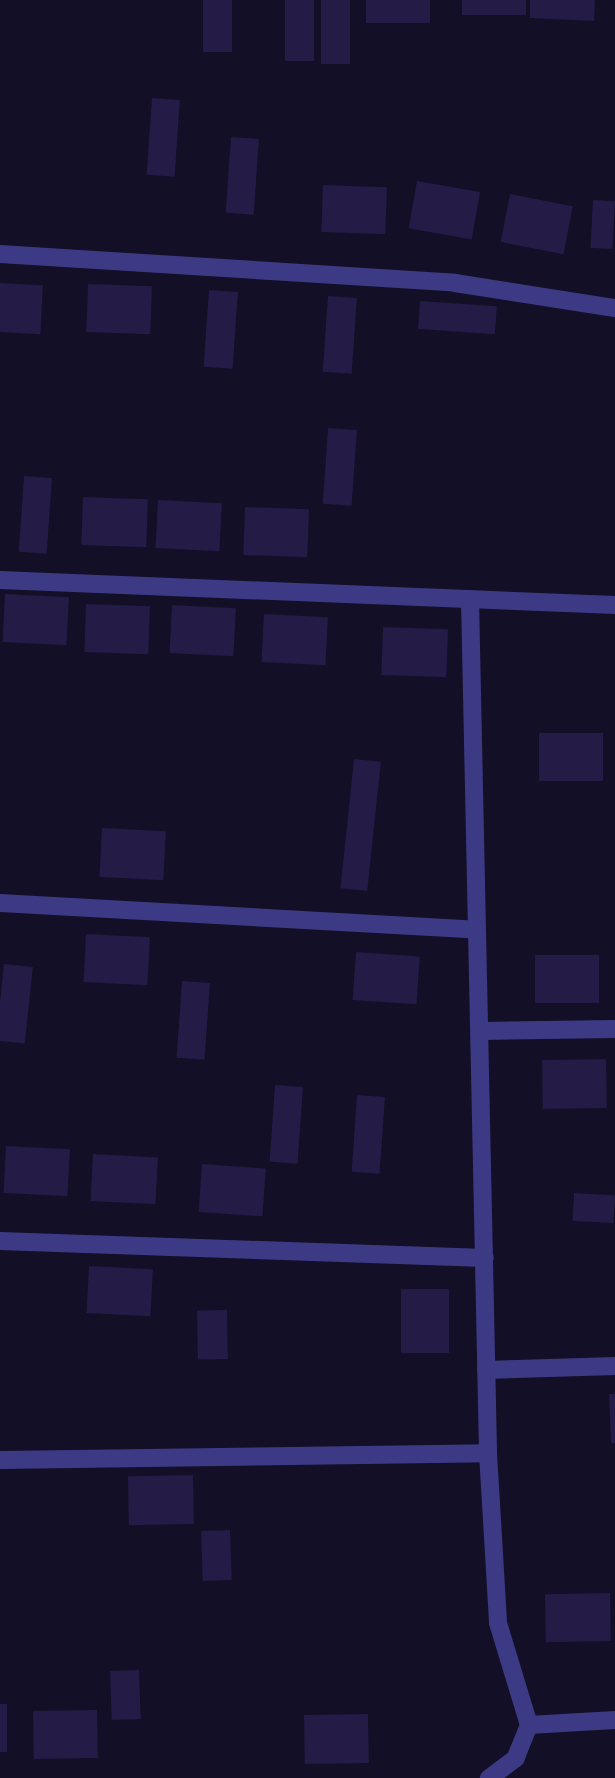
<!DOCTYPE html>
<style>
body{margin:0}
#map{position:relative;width:615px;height:1778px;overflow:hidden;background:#130f26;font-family:Helvetica,sans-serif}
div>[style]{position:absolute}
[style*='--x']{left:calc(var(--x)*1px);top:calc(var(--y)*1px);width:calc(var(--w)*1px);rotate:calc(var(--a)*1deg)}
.building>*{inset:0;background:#241b47;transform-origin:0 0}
.minor>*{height:18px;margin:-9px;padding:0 9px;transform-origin:9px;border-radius:9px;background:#3d3a85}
span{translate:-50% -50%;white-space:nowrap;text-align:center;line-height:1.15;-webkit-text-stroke:7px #130f26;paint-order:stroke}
</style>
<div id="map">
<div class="building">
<div style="left:203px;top:0;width:29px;height:52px"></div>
<div style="left:285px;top:0;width:29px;height:61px"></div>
<div style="left:321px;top:0;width:29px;height:64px"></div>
<div style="left:366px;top:0;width:64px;height:23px"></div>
<div style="left:462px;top:0;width:64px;height:15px"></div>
<div style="clip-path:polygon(530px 0,595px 0,594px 21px,530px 18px)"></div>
<div style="left:152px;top:98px;width:28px;height:77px;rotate:4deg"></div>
<div style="left:231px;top:137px;width:28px;height:76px;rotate:4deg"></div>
<div style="left:417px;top:181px;width:64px;height:48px;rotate:10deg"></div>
<div style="left:323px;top:185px;width:64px;height:47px;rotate:2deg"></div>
<div style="left:510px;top:194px;width:64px;height:49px;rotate:11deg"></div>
<div style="left:593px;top:200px;width:22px;height:48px;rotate:3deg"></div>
<div style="left:0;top:283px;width:43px;height:49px;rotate:3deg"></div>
<div style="left:88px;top:284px;width:64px;height:48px;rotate:2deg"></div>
<div style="left:209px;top:290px;width:29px;height:77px;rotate:4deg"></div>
<div style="left:328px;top:296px;width:29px;height:76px;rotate:4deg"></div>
<div style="left:420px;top:301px;width:77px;height:28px;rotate:4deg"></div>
<div style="left:328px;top:428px;width:29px;height:76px;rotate:4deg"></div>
<div style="left:24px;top:476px;width:28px;height:76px;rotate:4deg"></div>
<div style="left:83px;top:497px;width:65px;height:48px;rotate:2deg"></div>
<div style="left:158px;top:500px;width:64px;height:48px;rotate:3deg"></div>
<div style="left:245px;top:507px;width:64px;height:48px;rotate:2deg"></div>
<div style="left:5px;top:594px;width:64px;height:48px;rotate:3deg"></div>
<div style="left:86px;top:604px;width:64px;height:48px;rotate:2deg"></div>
<div style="left:172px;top:605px;width:64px;height:48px;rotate:3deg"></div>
<div style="left:264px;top:614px;width:64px;height:48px;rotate:3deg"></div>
<div style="left:383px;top:627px;width:65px;height:48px;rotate:2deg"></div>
<div style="left:539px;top:733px;width:64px;height:48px"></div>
<div style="left:354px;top:759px;width:27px;height:130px;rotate:6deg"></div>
<div style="left:102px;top:828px;width:64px;height:49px;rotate:3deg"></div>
<div style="left:86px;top:934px;width:64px;height:48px;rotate:3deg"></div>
<div style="left:356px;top:952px;width:64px;height:48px;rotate:4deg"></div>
<div style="left:599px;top:955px;width:48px;height:64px;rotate:90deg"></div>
<div style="left:4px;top:964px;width:29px;height:77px;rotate:6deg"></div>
<div style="left:182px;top:981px;width:28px;height:77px;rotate:4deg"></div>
<div style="left:606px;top:1059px;width:49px;height:64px;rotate:89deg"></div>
<div style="left:275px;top:1085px;width:28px;height:77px;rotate:4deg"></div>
<div style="left:357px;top:1095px;width:28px;height:77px;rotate:4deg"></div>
<div style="left:6px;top:1146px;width:64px;height:47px;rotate:3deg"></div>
<div style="left:93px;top:1154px;width:65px;height:47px;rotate:3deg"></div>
<div style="left:202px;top:1164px;width:64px;height:48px;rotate:4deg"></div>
<div style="left:574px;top:1193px;width:41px;height:28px;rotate:3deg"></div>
<div style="left:89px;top:1266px;width:64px;height:47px;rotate:3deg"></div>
<div style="left:401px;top:1289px;width:48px;height:64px"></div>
<div style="left:227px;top:1310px;width:49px;height:30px;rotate:89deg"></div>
<div style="clip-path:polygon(609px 1394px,615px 1394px,615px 1443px,611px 1443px)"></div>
<div style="left:193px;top:1475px;width:49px;height:65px;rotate:89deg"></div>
<div style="left:230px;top:1530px;width:50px;height:29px;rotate:88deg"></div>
<div style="left:610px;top:1593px;width:48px;height:65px;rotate:89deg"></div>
<div style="left:139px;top:1670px;width:49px;height:29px;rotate:88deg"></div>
<div style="left:0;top:1704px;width:7px;height:48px"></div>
<div style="left:97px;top:1710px;width:48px;height:64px;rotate:89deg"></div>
<div style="left:368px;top:1714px;width:49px;height:64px;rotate:89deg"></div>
</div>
<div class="minor">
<div style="--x:0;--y:254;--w:456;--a:3.6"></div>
<div style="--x:455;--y:283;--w:162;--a:8.9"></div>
<div style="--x:0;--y:580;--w:616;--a:2.33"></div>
<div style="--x:470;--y:599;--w:854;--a:88.79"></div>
<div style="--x:488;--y:1453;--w:170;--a:86.6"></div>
<div style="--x:498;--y:1623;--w:107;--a:73.1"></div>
<div style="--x:529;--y:1725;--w:35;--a:112"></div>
<div style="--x:516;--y:1758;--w:34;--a:143"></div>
<div style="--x:0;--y:903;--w:477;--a:3.2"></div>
<div style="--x:482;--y:1031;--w:133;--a:-0.9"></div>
<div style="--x:0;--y:1241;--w:485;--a:2"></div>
<div style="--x:486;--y:1370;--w:129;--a:-1.8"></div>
<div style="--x:0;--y:1460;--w:488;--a:-0.8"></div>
<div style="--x:529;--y:1725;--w:86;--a:-3.3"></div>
</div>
</div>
